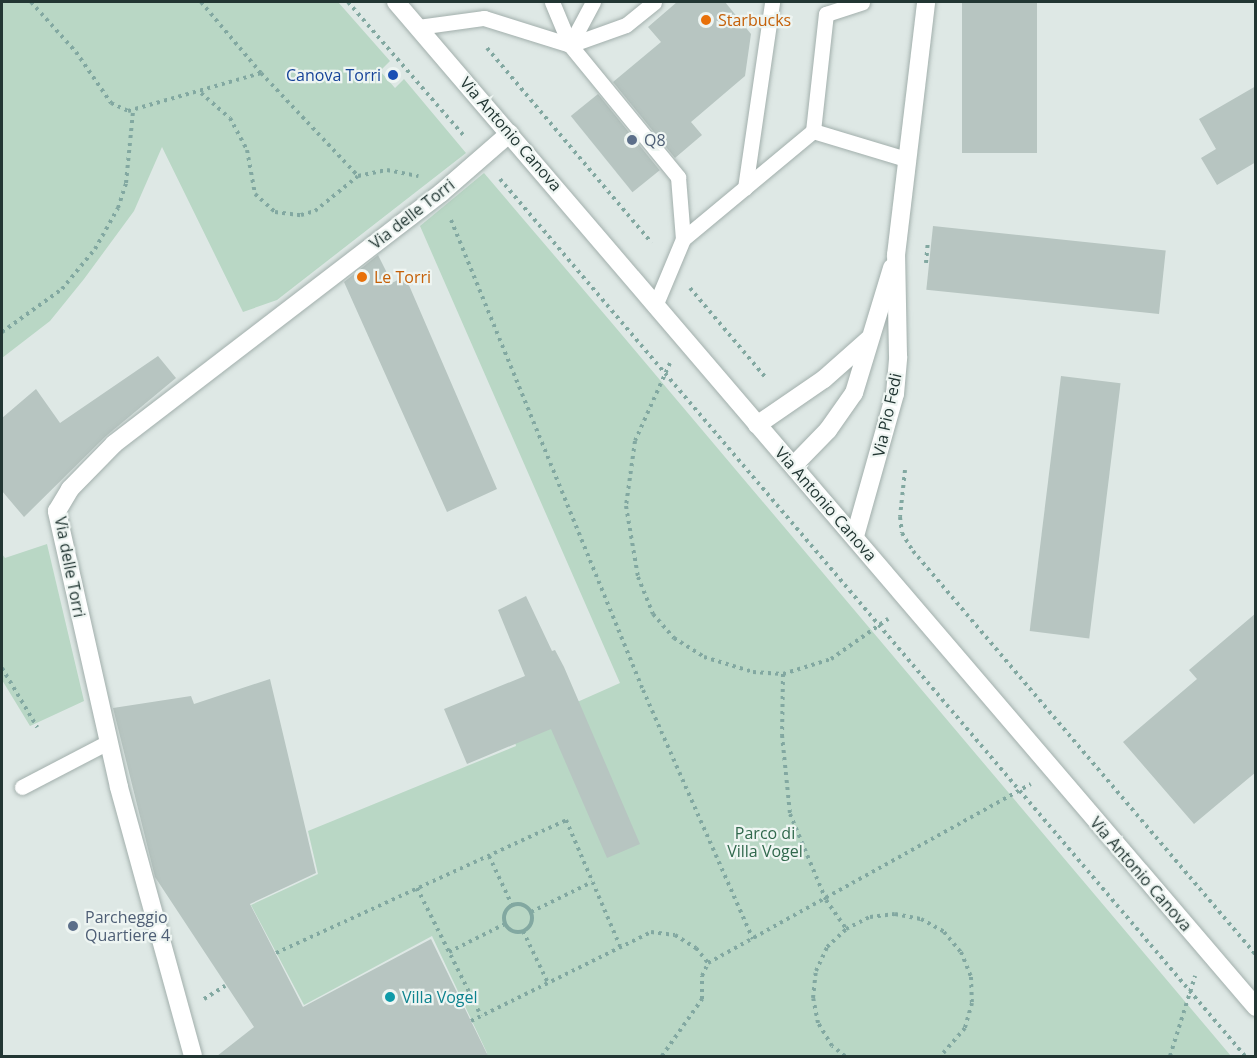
<!DOCTYPE html>
<style>
body{margin:0}
#map{position:relative;width:1257px;height:1058px;overflow:hidden;background:#dee8e5;font-family:"Open Sans",sans-serif}
div>[style]{position:absolute}
[style*='--x']{left:calc(var(--x)*1px);top:calc(var(--y)*1px);width:calc(var(--w)*1px);rotate:calc(var(--a)*1deg)}
.green>*{inset:0;background:#b9d7c5}
.building>*{inset:0;background:#b7c5c1;transform-origin:0 0}
.path>*{height:4px;margin-top:-2px;transform-origin:0;background:repeating-linear-gradient(90deg,#82a8a1 0 3px,transparent 0 7.5px)}
.path>.ring{margin:-2px;padding:0;box-sizing:content-box;background:none;border:4px solid #82a8a1;border-radius:50%}
.roads{filter:drop-shadow(0 0 2px #a2afac) drop-shadow(0 0 2px #a2afac)}
.service>*{height:15px;margin:-7.5px;padding:0 7.5px;transform-origin:7.5px;border-radius:7.5px;background:#fff}
.minor>*{height:18px;margin:-9px;padding:0 9px;transform-origin:9px;border-radius:9px;background:#fff}
.tertiary>*{height:18px;margin:-9px;padding:0 9px;transform-origin:9px;border-radius:9px;background:#fff}
.dots>*{width:16px;height:16px;translate:-50% -50%;box-sizing:border-box;border:3px solid #eef5f2;border-radius:50%}
span{translate:-50% -50%;white-space:nowrap;text-align:center;line-height:1.15;-webkit-text-stroke:4.5px #eef5f2;paint-order:stroke}
.food-label{font-size:16px;color:#c56008}
.left{translate:0 -50%;text-align:left}
.transit-label{font-size:16px;color:#164399}
.right{translate:-100% -50%;text-align:right}
.street-label{font-size:16px;color:#223633}
.service-label{font-size:16px;color:#4e5e75}
.park-label{font-size:16px;color:#30684c}
.culture-label{font-size:16px;color:#0d838f}
.frame{position:absolute;inset:0;border:3px solid #223633;pointer-events:none}
</style>
<div id="map">
<div class="green">
<div style="clip-path:polygon(2px 2px,338px 2px,390px 61px,380px 71px,395px 88px,404px 79px,466px 153px,277px 300px,243px 312px,162px 147px,134px 211px,84px 279px,50px 321px,2px 358px)"></div>
<div style="clip-path:polygon(484px 173px,611px 322px,1231px 1056px,483px 1056px,487px 1053px,432px 936px,304px 1005px,251px 905px,318px 874px,308px 831px,516px 746px,512px 731px,620px 683px,420px 226px)"></div>
<div style="clip-path:polygon(47px 544px,84px 701px,30px 726px,2px 680px,2px 554px,5px 558px)"></div>
</div>
<div class="building">
<div style="clip-path:polygon(677px 2px,725px 2px,751px 34px,745px 76px,691px 122px,702px 135px,675px 158px,613px 82px,661px 42px,648px 27px)"></div>
<div style="left:962px;top:2px;width:75px;height:151px"></div>
<div style="clip-path:polygon(1256px 86px,1256px 162px,1217px 185px,1201px 158px,1216px 149px,1199px 119px)"></div>
<div style="left:598px;top:94px;width:98px;height:35px;rotate:51deg"></div>
<div style="left:933px;top:226px;width:234px;height:64px;rotate:6deg"></div>
<div style="clip-path:polygon(378px 255px,392px 283px,405px 276px,497px 489px,447px 512px,344px 282px)"></div>
<div style="clip-path:polygon(158px 356px,176px 378px,106px 436px,24px 517px,2px 491px,2px 418px,36px 389px,60px 423px)"></div>
<div style="left:1061px;top:376px;width:60px;height:257px;rotate:7deg"></div>
<div style="clip-path:polygon(526px 596px,552px 651px,555px 650px,564px 667px,640px 844px,607px 858px,551px 729px,467px 764px,444px 709px,525px 676px,498px 610px)"></div>
<div style="clip-path:polygon(1256px 613px,1256px 772px,1194px 824px,1123px 742px,1197px 679px,1189px 670px)"></div>
<div style="clip-path:polygon(270px 679px,316px 873px,250px 904px,303px 1007px,431px 939px,488px 1056px,217px 1056px,254px 1027px,155px 877px,113px 708px,191px 696px,194px 704px)"></div>
</div>
<div class="path">
<div style="--x:31;--y:2;--w:67;--a:48"></div>
<div style="--x:76;--y:52;--w:62;--a:55.5"></div>
<div style="--x:111;--y:103;--w:19;--a:25"></div>
<div style="--x:128;--y:111;--w:138;--a:-15.9"></div>
<div style="--x:201;--y:2;--w:93;--a:49.8"></div>
<div style="--x:261;--y:73;--w:141;--a:46.7"></div>
<div style="--x:358;--y:176;--w:30;--a:-12"></div>
<div style="--x:387;--y:170;--w:32;--a:11"></div>
<div style="--x:348;--y:2;--w:177;--a:49.1"></div>
<div style="--x:487;--y:48;--w:255;--a:49.8"></div>
<div style="--x:201;--y:93;--w:38;--a:41"></div>
<div style="--x:230;--y:118;--w:36;--a:62"></div>
<div style="--x:247;--y:150;--w:45;--a:79.7"></div>
<div style="--x:255;--y:194;--w:27;--a:42"></div>
<div style="--x:275;--y:212;--w:26;--a:7"></div>
<div style="--x:301;--y:215;--w:15;--a:-16"></div>
<div style="--x:315;--y:211;--w:55;--a:-39.1"></div>
<div style="--x:500;--y:179;--w:1151;--a:49.65"></div>
<div style="--x:451;--y:220;--w:508;--a:67.78"></div>
<div style="--x:643;--y:690;--w:272;--a:66.2"></div>
<div style="--x:926;--y:263;--w:22;--a:-85"></div>
<div style="--x:690;--y:288;--w:119;--a:49.8"></div>
<div style="--x:2;--y:332;--w:74;--a:-35.6"></div>
<div style="--x:62;--y:289;--w:52;--a:-50.5"></div>
<div style="--x:95;--y:249;--w:47;--a:-60.7"></div>
<div style="--x:118;--y:208;--w:26;--a:-72"></div>
<div style="--x:126;--y:183;--w:72;--a:-84.4"></div>
<div style="--x:670;--y:363;--w:85;--a:114.2"></div>
<div style="--x:635;--y:441;--w:66;--a:97.9"></div>
<div style="--x:626;--y:506;--w:72;--a:80.4"></div>
<div style="--x:638;--y:577;--w:40;--a:68"></div>
<div style="--x:653;--y:614;--w:32;--a:49"></div>
<div style="--x:674;--y:638;--w:36;--a:32"></div>
<div style="--x:704;--y:657;--w:51;--a:17"></div>
<div style="--x:753;--y:672;--w:30;--a:4"></div>
<div style="--x:783;--y:674;--w:50;--a:-17.4"></div>
<div style="--x:831;--y:659;--w:70;--a:-35.1"></div>
<div style="--x:905;--y:470;--w:47;--a:96.1"></div>
<div style="--x:900;--y:517;--w:16;--a:83"></div>
<div style="--x:902;--y:533;--w:21;--a:59"></div>
<div style="--x:913;--y:551;--w:530;--a:49.67"></div>
<div style="--x:2;--y:668;--w:69;--a:59.3"></div>
<div style="--x:783;--y:674;--w:61;--a:90.9"></div>
<div style="--x:782;--y:735;--w:79;--a:84.2"></div>
<div style="--x:790;--y:814;--w:93;--a:67.3"></div>
<div style="--x:826;--y:900;--w:35;--a:55"></div>
<div style="--x:489;--y:856;--w:54;--a:64.9"></div>
<div style="--x:417;--y:888;--w:143;--a:63.4"></div>
<div class="ring" style="left:504px;top:904px;width:24px;height:24px"></div>
<div style="--x:531;--y:912;--w:68;--a:-26.2"></div>
<div style="--x:523;--y:931;--w:58;--a:64.3"></div>
<div style="--x:449;--y:952;--w:63;--a:-26.6"></div>
<div style="--x:276;--y:953;--w:319;--a:-24.6"></div>
<div style="--x:566;--y:820;--w:137;--a:66.8"></div>
<div style="--x:204;--y:999;--w:25;--a:-32"></div>
<div style="--x:471;--y:1021;--w:201;--a:-26.3"></div>
<div style="--x:651;--y:932;--w:24;--a:7"></div>
<div style="--x:675;--y:935;--w:25;--a:32"></div>
<div style="--x:696;--y:948;--w:19;--a:51"></div>
<div style="--x:662;--y:1056;--w:70;--a:-54.9"></div>
<div style="--x:702;--y:999;--w:23;--a:-90"></div>
<div style="--x:702;--y:976;--w:14;--a:-65"></div>
<div style="--x:708;--y:963;--w:369;--a:-29"></div>
<div style="--x:845;--y:1056;--w:16;--a:-142"></div>
<div style="--x:832;--y:1046;--w:27;--a:-121"></div>
<div style="--x:818;--y:1023;--w:25;--a:-101"></div>
<div style="--x:813;--y:998;--w:27;--a:-84"></div>
<div style="--x:816;--y:971;--w:26;--a:-65"></div>
<div style="--x:827;--y:947;--w:26;--a:-43"></div>
<div style="--x:846;--y:929;--w:27;--a:-27"></div>
<div style="--x:870;--y:917;--w:25;--a:-7"></div>
<div style="--x:895;--y:914;--w:26;--a:11"></div>
<div style="--x:921;--y:919;--w:26;--a:29"></div>
<div style="--x:944;--y:932;--w:26;--a:50"></div>
<div style="--x:961;--y:952;--w:27;--a:68"></div>
<div style="--x:971;--y:977;--w:26;--a:88"></div>
<div style="--x:972;--y:1003;--w:26;--a:106"></div>
<div style="--x:965;--y:1028;--w:37;--a:131"></div>
<div style="--x:1170;--y:1056;--w:84;--a:-72.6"></div>
</div>
<div class="roads">
<div class="service">
<div style="--x:552;--y:2;--w:47;--a:67.3"></div>
<div style="--x:570;--y:45;--w:171;--a:50.7"></div>
<div style="--x:678;--y:177;--w:62;--a:85.4"></div>
<div style="--x:683;--y:239;--w:73;--a:112.7"></div>
<div style="--x:418;--y:27;--w:67;--a:-7.8"></div>
<div style="--x:484;--y:18;--w:90;--a:17.4"></div>
<div style="--x:570;--y:45;--w:59;--a:-19.7"></div>
<div style="--x:626;--y:25;--w:36;--a:-39"></div>
<div style="--x:570;--y:45;--w:49;--a:-61.9"></div>
<div style="--x:813;--y:131;--w:118;--a:-83.7"></div>
<div style="--x:826;--y:14;--w:38;--a:-18"></div>
<div style="--x:745;--y:188;--w:188;--a:-81.7"></div>
<div style="--x:683;--y:239;--w:169;--a:-39.7"></div>
<div style="--x:813;--y:131;--w:97;--a:16.8"></div>
<div style="--x:22;--y:787;--w:97;--a:-27.6"></div>
</div>
<div class="minor">
<div style="--x:757;--y:425;--w:81;--a:-34.5"></div>
<div style="--x:824;--y:379;--w:60;--a:-41.6"></div>
<div style="--x:794;--y:465;--w:49;--a:-45.8"></div>
<div style="--x:828;--y:430;--w:45;--a:-54.9"></div>
<div style="--x:854;--y:393;--w:131;--a:-73.1"></div>
<div style="--x:855;--y:536;--w:148;--a:-74.3"></div>
<div style="--x:895;--y:394;--w:38;--a:-85"></div>
<div style="--x:898;--y:356;--w:101;--a:-91.1"></div>
<div style="--x:896;--y:255;--w:255;--a:-83.2"></div>
<div style="--x:193;--y:1056;--w:279;--a:-105.4"></div>
<div style="--x:119;--y:787;--w:283;--a:-102.7"></div>
<div style="--x:57;--y:511;--w:26;--a:-59"></div>
<div style="--x:70;--y:489;--w:63;--a:-45.6"></div>
<div style="--x:114;--y:444;--w:412;--a:-37.5"></div>
<div style="--x:441;--y:193;--w:91;--a:-41"></div>
</div>
<div class="tertiary">
<div style="--x:396;--y:2;--w:1323;--a:49.45"></div>
</div>
</div>
<div class="dots">
<div style="left:706px;top:20px;background:#e8710a"></div>
<div style="left:393px;top:75px;background:#1a4fb4"></div>
<div style="left:632px;top:140px;background:#5c6f8a"></div>
<div style="left:362px;top:277px;background:#e8710a"></div>
<div style="left:73px;top:926px;background:#5c6f8a"></div>
<div style="left:390px;top:997px;background:#0f9aa8"></div>
</div>
<div class="food-label">
<span class="left" style="left:718px;top:20px">Starbucks</span>
<span class="left" style="left:374px;top:277px">Le Torri</span>
</div>
<div class="transit-label">
<span class="right" style="left:381px;top:75px">Canova Torri</span>
</div>
<div class="street-label">
<span style="left:511px;top:134px;rotate:49deg">Via Antonio Canova</span>
<span style="left:412px;top:214px;rotate:-38deg">Via delle Torri</span>
<span style="left:887px;top:415px;rotate:-78deg">Via Pio Fedi</span>
<span style="left:826px;top:504px;rotate:49deg">Via Antonio Canova</span>
<span style="left:70px;top:567px;rotate:79deg">Via delle Torri</span>
<span style="left:1141px;top:874px;rotate:49deg">Via Antonio Canova</span>
</div>
<div class="service-label">
<span class="left" style="left:644px;top:140px">Q8</span>
<span class="left" style="left:85px;top:926px">Parcheggio<br>Quartiere 4</span>
</div>
<div class="park-label">
<span style="left:765px;top:842px">Parco di<br>Villa Vogel</span>
</div>
<div class="culture-label">
<span class="left" style="left:402px;top:997px">Villa Vogel</span>
</div>
<div class="frame"></div>
</div>
